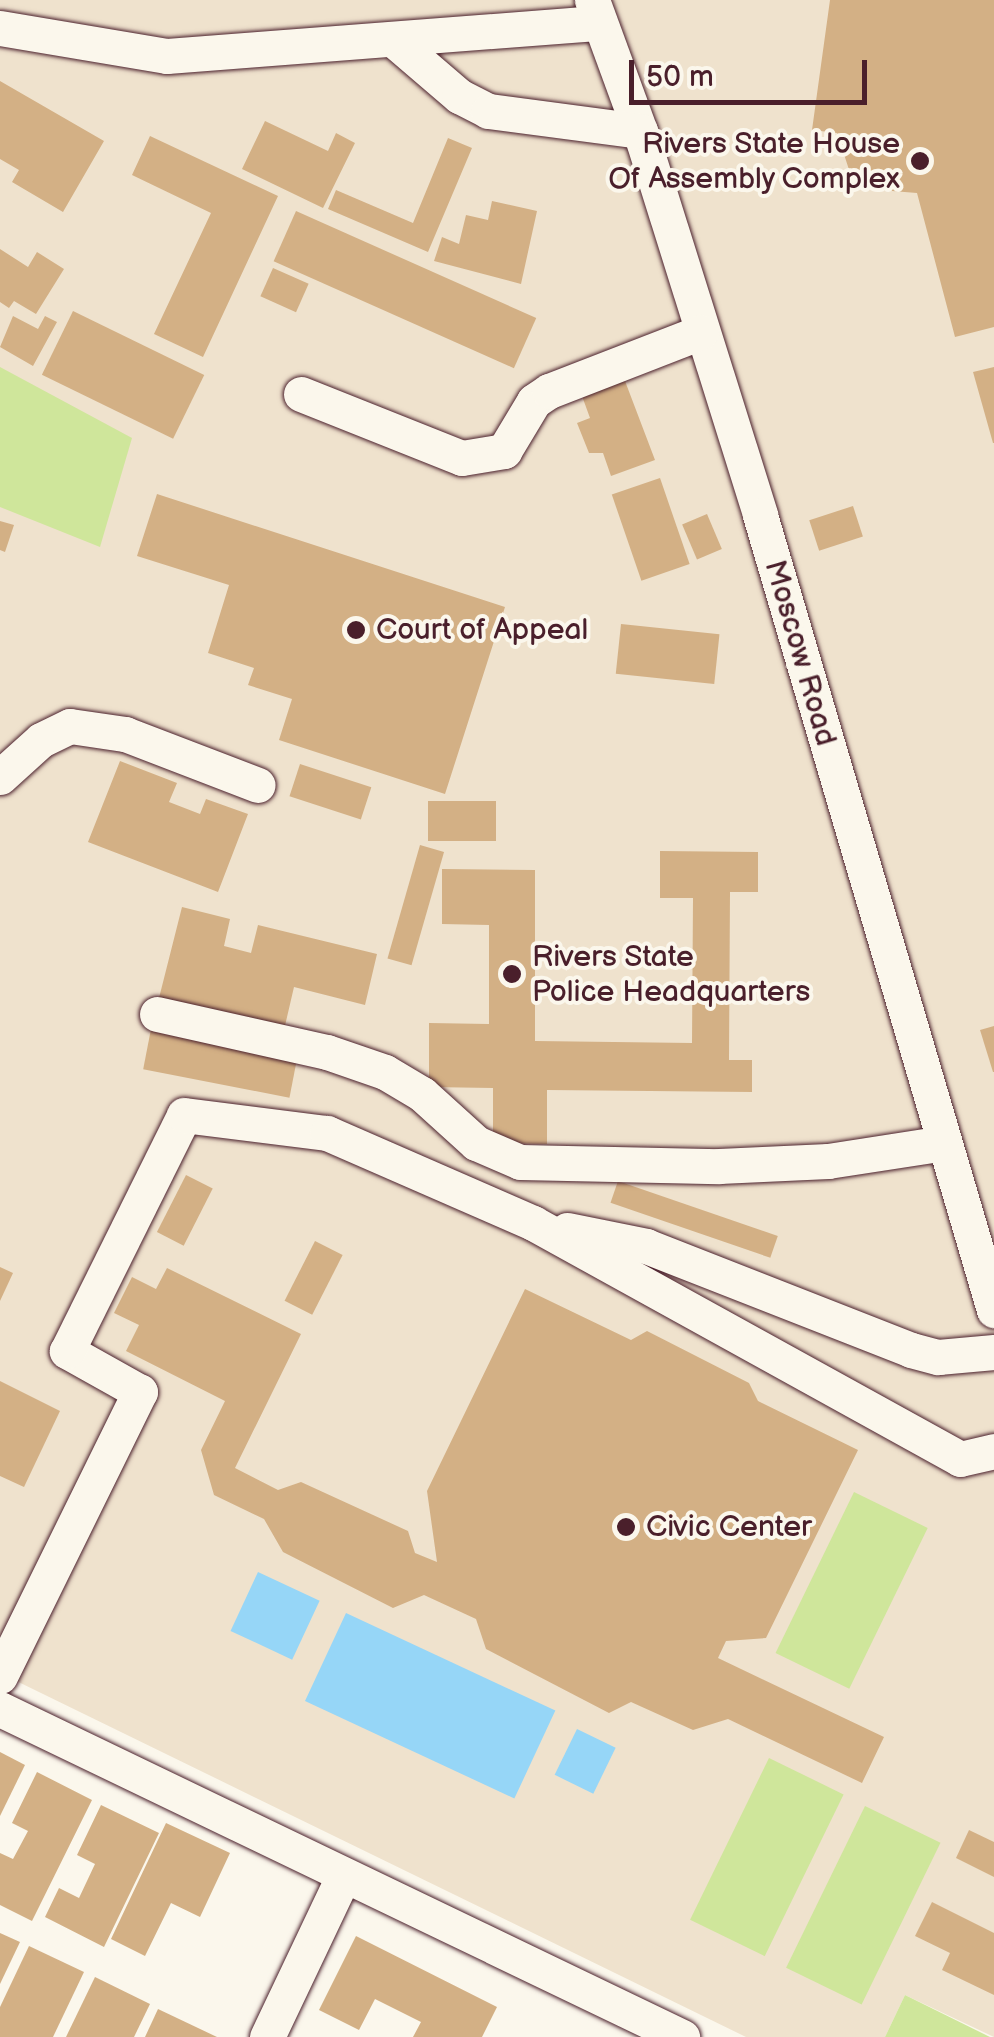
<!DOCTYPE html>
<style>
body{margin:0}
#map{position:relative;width:994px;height:2037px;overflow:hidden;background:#fbf7ec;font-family:"Balsamiq Sans",sans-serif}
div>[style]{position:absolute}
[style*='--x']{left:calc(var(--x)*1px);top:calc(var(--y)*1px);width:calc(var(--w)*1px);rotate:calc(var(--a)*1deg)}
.built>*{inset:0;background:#efe2cd}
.green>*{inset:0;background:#cfe69b;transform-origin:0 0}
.water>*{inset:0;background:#96d6f7;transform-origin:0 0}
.building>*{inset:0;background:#d3b085;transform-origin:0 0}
.roads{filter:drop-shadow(0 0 2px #4a1f2b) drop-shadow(0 0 2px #4a1f2b)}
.minor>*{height:35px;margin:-17.5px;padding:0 17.5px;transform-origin:17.5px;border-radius:17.5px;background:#fbf7ec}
.dots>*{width:28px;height:28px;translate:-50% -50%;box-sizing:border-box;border:5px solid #fbf7ec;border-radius:50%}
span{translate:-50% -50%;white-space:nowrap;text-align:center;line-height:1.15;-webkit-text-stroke:8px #fbf7ec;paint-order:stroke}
.poi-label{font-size:30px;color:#4a1f2b}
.right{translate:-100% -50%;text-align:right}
.left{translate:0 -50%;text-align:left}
.street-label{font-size:30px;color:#4a1f2b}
.scale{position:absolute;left:629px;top:60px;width:238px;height:45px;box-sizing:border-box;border:5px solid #4a1f2b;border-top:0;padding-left:12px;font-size:30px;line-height:35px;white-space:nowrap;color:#4a1f2b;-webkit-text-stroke:8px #fbf7ec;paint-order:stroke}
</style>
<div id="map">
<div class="built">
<div style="clip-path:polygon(0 0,994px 0,994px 2037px,905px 1995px,885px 2037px,746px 2037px,0 1673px)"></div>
</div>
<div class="green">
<div style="clip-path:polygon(0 367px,132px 438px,100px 547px,0 507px)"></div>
<div style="left:854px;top:1492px;width:82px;height:179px;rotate:26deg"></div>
<div style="left:769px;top:1758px;width:83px;height:180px;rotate:26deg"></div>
<div style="left:865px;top:1806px;width:84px;height:180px;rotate:26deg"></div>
<div style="clip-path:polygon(905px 1995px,990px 2037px,885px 2037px)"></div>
</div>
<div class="water">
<div style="left:258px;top:1572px;width:68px;height:65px;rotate:25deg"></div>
<div style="left:346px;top:1613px;width:231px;height:97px;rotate:25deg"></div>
<div style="left:577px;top:1729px;width:43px;height:51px;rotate:26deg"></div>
</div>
<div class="building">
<div style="clip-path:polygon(830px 0,994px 0,994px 327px,955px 337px,917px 193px,855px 188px,837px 133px,812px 130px)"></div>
<div style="clip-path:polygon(0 81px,104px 141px,63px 212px,12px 182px,19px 170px,0 159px)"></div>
<div style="clip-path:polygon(265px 121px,328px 151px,336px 133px,355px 143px,323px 208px,242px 169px)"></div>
<div style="clip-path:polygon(150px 136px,278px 196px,203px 357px,154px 334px,211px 213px,132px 175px)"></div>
<div style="clip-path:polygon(448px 138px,472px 148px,428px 252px,328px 209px,336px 190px,413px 223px)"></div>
<div style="clip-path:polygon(492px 201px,537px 211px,521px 284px,434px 261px,442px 237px,459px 244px,466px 215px,488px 220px)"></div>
<div style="left:296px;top:211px;width:263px;height:55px;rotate:24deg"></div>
<div style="clip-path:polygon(0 249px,28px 267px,37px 252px,64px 269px,36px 314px,14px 301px,9px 308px,0 302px)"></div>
<div style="left:273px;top:268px;width:39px;height:31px;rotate:24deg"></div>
<div style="left:73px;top:311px;width:146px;height:71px;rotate:26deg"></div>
<div style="clip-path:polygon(13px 316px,38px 329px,45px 316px,57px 322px,33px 366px,0 347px)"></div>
<div style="clip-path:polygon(994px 367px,994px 443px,993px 443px,973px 372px)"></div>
<div style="clip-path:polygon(625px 381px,655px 460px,611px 476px,603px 453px,589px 453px,577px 423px,590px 418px,582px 396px)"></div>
<div style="left:660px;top:478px;width:91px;height:51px;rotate:71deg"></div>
<div style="clip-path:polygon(157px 494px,505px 607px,445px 794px,279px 740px,292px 699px,248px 685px,254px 668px,208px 653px,229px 585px,137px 556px)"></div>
<div style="left:853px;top:506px;width:32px;height:46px;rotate:72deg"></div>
<div style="left:707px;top:514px;width:38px;height:27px;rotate:67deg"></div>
<div style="clip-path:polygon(0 521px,14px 525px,5px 552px,0 550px)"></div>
<div style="left:621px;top:624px;width:99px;height:50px;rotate:6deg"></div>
<div style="clip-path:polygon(120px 761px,177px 783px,169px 802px,200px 814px,206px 799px,248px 814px,218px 892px,88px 842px)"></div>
<div style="left:300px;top:764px;width:75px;height:34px;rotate:18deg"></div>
<div style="left:428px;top:801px;width:68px;height:40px"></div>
<div style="left:420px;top:845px;width:25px;height:118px;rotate:16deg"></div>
<div style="clip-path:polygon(660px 851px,758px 852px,758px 892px,730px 892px,729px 1060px,752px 1060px,752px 1092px,547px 1090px,547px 1144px,493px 1143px,493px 1088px,429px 1087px,429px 1023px,489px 1024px,489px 925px,442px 924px,442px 869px,535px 870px,535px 1041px,692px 1043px,693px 898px,660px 898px)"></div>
<div style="clip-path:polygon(182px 907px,230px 919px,224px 946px,251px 953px,258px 925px,377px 954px,365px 1005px,294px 987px,284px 1030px,159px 998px)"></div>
<div style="clip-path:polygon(994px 1026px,994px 1072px,993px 1072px,980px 1030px)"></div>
<div style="left:151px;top:1029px;width:149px;height:41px;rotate:11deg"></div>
<div style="left:186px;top:1175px;width:30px;height:64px;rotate:27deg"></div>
<div style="left:618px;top:1181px;width:169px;height:23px;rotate:19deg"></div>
<div style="left:315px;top:1241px;width:31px;height:67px;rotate:27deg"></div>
<div style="clip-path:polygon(0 1267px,13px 1273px,0 1301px)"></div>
<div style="clip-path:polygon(167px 1268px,301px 1334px,235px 1468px,278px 1490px,301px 1482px,408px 1531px,415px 1553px,437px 1562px,427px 1491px,525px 1289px,631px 1340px,647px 1331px,749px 1383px,758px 1401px,858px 1450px,766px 1638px,726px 1641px,718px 1658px,884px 1737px,862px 1783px,728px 1719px,693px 1730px,631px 1702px,609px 1713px,486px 1649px,476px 1619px,424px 1595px,393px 1608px,283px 1552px,264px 1519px,214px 1495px,201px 1450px,225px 1401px,126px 1351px,139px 1325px,114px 1313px,132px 1277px,156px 1289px)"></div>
<div style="clip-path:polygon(0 1381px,60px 1411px,24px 1487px,0 1476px)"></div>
<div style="clip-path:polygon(0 1752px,25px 1765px,0 1816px)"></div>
<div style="clip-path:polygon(37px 1772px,92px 1800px,32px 1921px,0 1905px,0 1853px,13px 1859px,28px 1831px,12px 1823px)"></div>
<div style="clip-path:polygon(101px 1805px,159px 1833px,104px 1947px,45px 1917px,59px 1888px,79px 1898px,95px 1864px,77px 1855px)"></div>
<div style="clip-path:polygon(166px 1823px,230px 1853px,200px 1917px,171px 1903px,145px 1956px,111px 1939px)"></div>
<div style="clip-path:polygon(969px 1830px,994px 1842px,994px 1877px,956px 1858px)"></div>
<div style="clip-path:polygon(932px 1902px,994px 1933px,994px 1995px,942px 1970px,950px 1953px,915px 1936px)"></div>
<div style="clip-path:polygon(0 1933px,20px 1942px,0 1984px)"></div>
<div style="clip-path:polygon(356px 1936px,497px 2007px,482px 2037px,413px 2037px,421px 2022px,375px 1999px,359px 2030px,319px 2010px)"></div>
<div style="clip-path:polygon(29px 1946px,84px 1972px,53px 2037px,0 2037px,0 2007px)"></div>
<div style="clip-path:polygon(95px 1977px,150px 2004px,134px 2037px,66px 2037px)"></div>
<div style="clip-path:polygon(158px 2009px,217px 2037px,145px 2037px)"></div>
</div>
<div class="roads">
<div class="minor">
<div style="--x:592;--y:0;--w:140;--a:69.9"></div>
<div style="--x:640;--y:131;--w:402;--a:72.6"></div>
<div style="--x:760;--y:515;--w:829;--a:73.6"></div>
<div style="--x:0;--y:28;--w:169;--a:9.5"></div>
<div style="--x:167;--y:56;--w:434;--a:-4.4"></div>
<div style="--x:396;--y:42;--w:83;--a:40.6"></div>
<div style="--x:459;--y:96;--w:33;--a:27"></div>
<div style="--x:488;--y:111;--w:153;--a:7.5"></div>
<div style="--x:301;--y:394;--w:173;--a:21.7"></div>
<div style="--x:462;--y:458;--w:43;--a:-9.5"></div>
<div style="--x:504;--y:451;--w:58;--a:-59"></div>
<div style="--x:534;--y:401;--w:18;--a:-34"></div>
<div style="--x:549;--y:391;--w:163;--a:-21.2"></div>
<div style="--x:0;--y:777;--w:55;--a:-42.1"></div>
<div style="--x:41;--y:740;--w:32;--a:-26"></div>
<div style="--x:70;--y:726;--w:56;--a:8.3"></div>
<div style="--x:125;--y:734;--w:142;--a:21"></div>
<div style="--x:157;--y:1014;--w:174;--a:12.6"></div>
<div style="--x:327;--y:1052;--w:61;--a:19"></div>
<div style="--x:385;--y:1072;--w:43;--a:30.7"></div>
<div style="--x:422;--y:1094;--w:73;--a:42.2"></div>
<div style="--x:476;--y:1143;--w:48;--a:23.4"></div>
<div style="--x:520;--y:1162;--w:199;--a:1.2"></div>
<div style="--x:719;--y:1166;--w:109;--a:-2.6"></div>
<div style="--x:828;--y:1161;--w:117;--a:-8.8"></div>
<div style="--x:567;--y:1230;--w:81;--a:11.4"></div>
<div style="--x:646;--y:1246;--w:285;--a:21.4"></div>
<div style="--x:911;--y:1350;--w:28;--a:15"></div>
<div style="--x:938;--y:1357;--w:56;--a:-5.1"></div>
<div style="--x:0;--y:1676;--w:317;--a:-63.8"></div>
<div style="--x:140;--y:1392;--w:84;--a:-150.7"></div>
<div style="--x:67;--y:1351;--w:263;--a:-63.6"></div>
<div style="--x:184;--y:1115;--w:144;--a:7.2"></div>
<div style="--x:327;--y:1133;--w:225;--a:23.6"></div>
<div style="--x:533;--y:1223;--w:488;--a:28.9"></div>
<div style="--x:960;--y:1459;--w:35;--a:-13"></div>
<div style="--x:0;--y:1709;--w:757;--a:25.68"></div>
<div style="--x:267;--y:2037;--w:177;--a:-64.6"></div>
</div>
</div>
<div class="dots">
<div style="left:920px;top:161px;background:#4a1f2b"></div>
<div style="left:356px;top:630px;background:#4a1f2b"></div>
<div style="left:512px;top:974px;background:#4a1f2b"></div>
<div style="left:626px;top:1527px;background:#4a1f2b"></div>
</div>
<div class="poi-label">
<span class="right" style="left:900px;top:161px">Rivers State House<br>Of Assembly Complex</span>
<span class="left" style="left:376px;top:630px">Court of Appeal</span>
<span class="left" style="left:532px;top:974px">Rivers State<br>Police Headquarters</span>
<span class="left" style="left:646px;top:1527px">Civic Center</span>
</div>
<div class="street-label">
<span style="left:800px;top:653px;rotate:74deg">Moscow Road</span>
</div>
<div class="scale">50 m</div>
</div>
